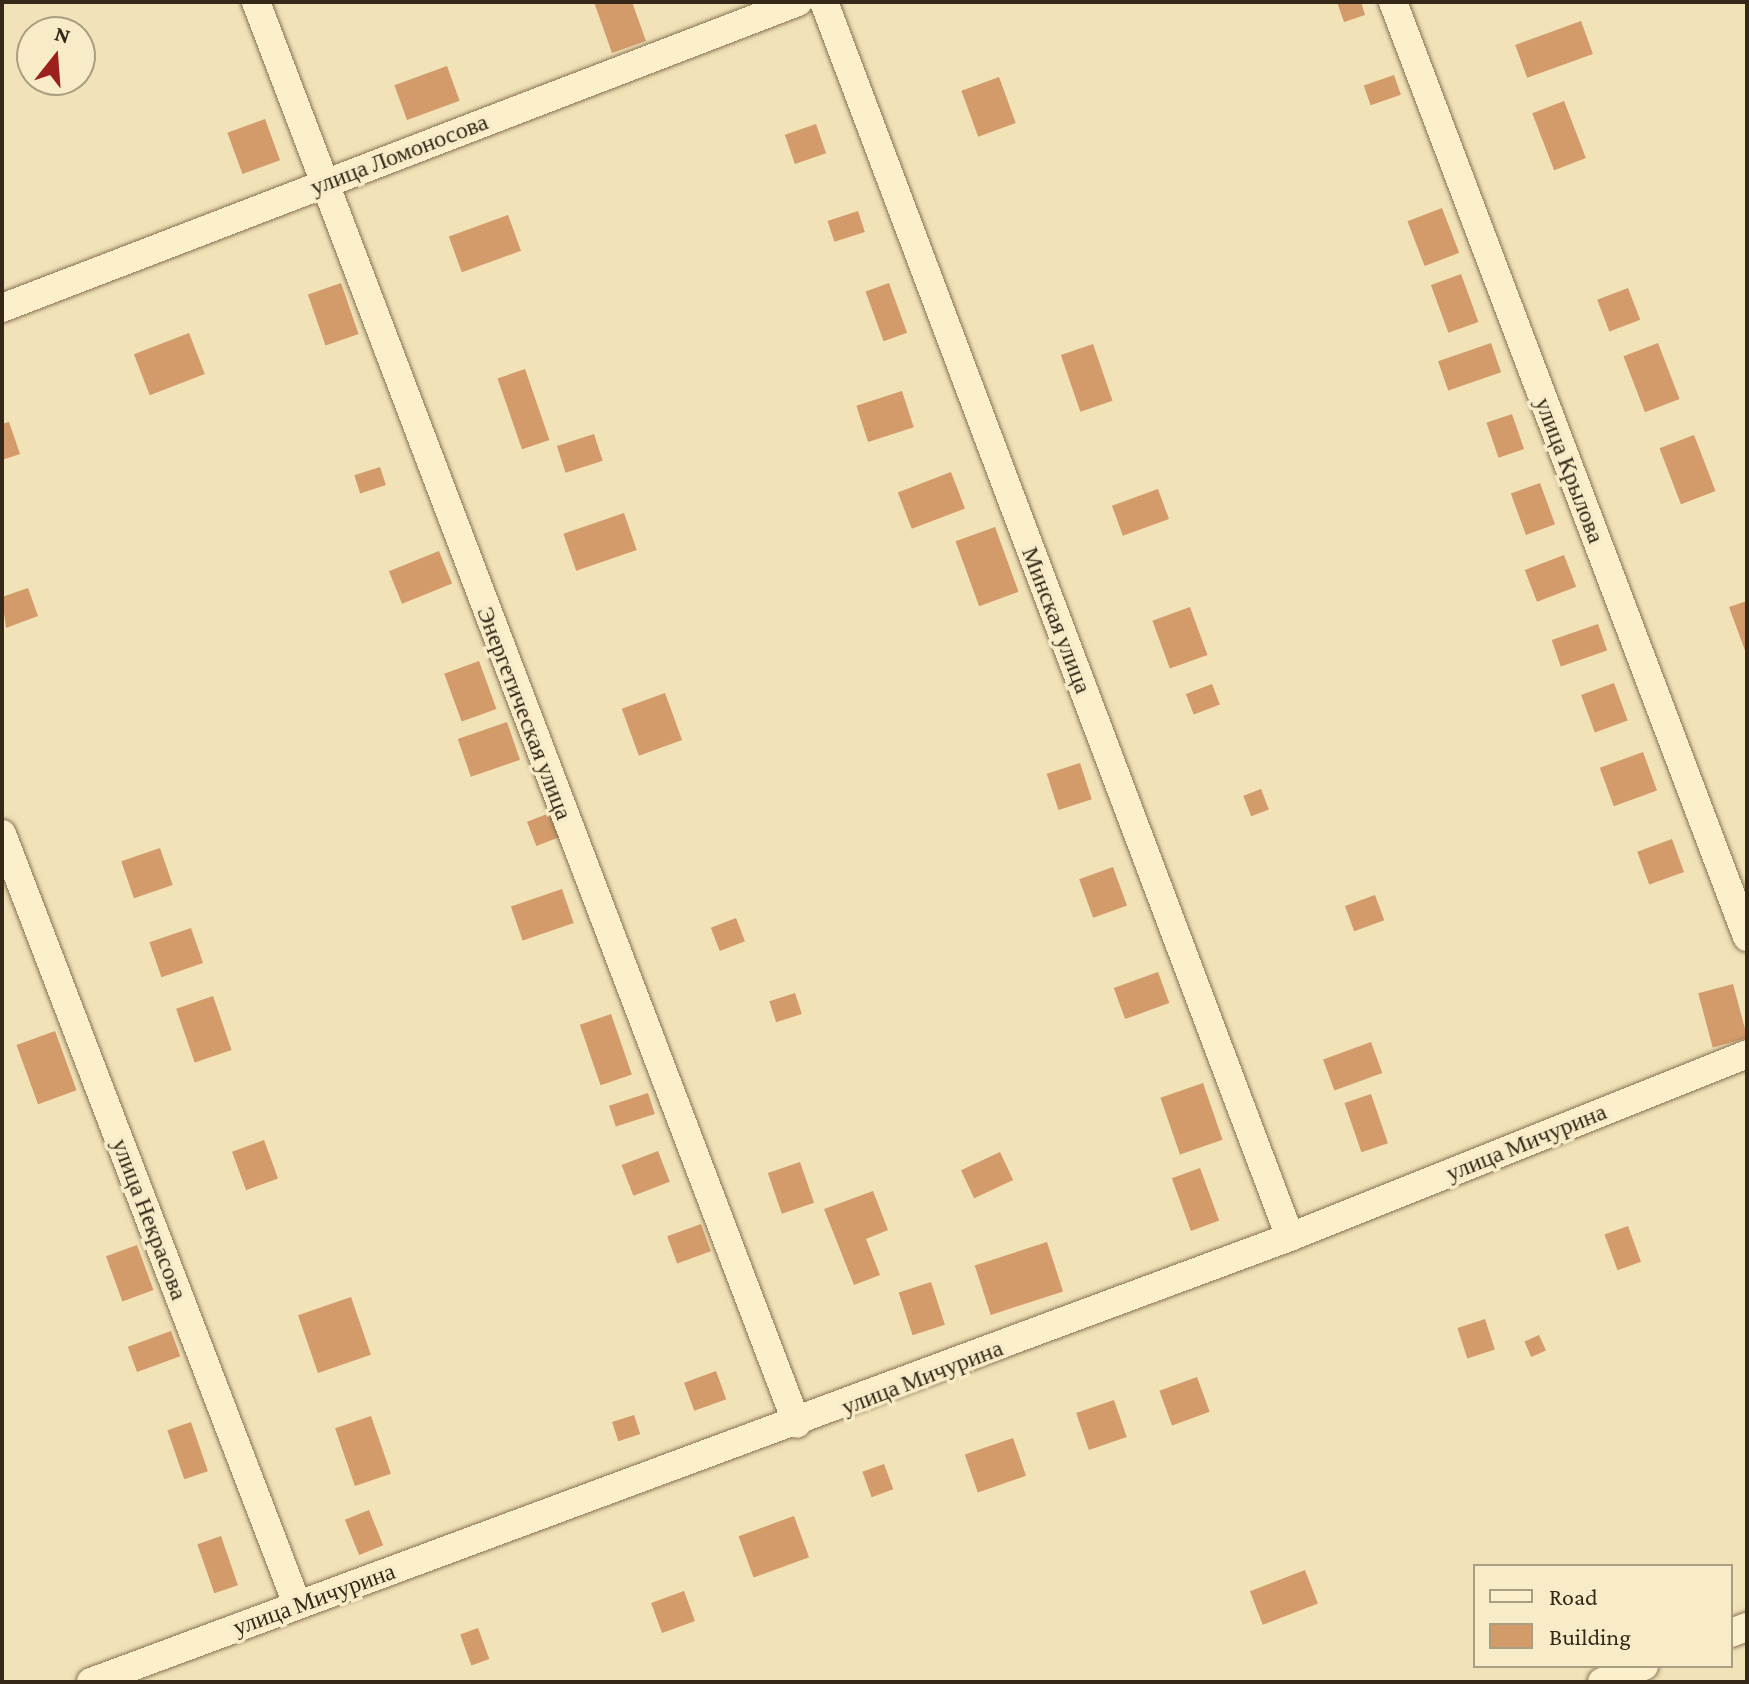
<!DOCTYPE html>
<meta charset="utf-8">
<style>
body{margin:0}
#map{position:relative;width:1749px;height:1684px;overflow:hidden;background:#f1e2b8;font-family:"Crimson Pro",serif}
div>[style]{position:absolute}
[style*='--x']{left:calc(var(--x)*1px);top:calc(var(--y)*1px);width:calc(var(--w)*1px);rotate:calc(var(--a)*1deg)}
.building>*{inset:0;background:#d39a6a;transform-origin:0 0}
.roads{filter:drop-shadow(0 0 2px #887152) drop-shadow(0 0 2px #887152)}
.street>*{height:28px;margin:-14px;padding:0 14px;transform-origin:14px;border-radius:14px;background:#fcefcb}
span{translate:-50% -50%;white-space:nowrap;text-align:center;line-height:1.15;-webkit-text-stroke:7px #f8ecc8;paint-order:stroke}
.street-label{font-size:24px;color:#352819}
.frame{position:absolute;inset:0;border:4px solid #352819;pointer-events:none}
.legend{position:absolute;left:1473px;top:1564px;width:260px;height:104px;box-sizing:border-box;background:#f8ecc8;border:2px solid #aa9e82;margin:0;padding:10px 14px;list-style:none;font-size:24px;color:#352819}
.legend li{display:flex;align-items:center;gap:16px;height:40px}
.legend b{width:40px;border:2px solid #aa9e82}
.north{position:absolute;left:16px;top:16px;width:80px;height:80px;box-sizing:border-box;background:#f8ecc8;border:2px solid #aa9e82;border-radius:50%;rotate:17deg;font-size:22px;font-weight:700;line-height:32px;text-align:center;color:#352819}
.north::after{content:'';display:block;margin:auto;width:28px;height:36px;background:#9c211d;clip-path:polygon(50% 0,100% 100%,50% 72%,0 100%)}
</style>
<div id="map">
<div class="building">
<div style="clip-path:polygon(594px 2px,632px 2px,646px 41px,612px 53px)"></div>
<div style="clip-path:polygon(1337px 2px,1361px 2px,1365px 15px,1344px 22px)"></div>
<div style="left:1581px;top:21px;width:35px;height:70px;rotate:70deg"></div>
<div style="left:447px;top:66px;width:37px;height:56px;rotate:70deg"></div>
<div style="left:1394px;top:75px;width:21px;height:32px;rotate:71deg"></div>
<div style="left:999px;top:77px;width:49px;height:40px;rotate:70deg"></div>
<div style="left:1564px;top:101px;width:61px;height:34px;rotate:69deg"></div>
<div style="left:265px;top:119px;width:44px;height:40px;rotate:70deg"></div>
<div style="left:816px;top:124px;width:31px;height:33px;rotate:71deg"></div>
<div style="left:1442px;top:208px;width:48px;height:37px;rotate:69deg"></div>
<div style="left:858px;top:211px;width:22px;height:32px;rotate:72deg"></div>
<div style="left:508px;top:215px;width:38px;height:63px;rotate:70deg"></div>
<div style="left:1461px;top:274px;width:51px;height:32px;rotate:70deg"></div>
<div style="left:341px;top:283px;width:54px;height:35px;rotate:71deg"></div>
<div style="left:889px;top:283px;width:53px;height:25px;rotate:70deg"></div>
<div style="left:1628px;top:288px;width:34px;height:33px;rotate:69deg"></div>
<div style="left:189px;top:333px;width:44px;height:59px;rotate:69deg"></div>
<div style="left:1491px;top:343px;width:31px;height:56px;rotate:71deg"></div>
<div style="left:1658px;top:343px;width:60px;height:37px;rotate:69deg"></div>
<div style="left:1093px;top:344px;width:60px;height:34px;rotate:71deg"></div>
<div style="left:525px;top:369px;width:75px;height:29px;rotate:71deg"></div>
<div style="left:902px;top:391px;width:38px;height:48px;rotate:72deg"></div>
<div style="left:1512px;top:414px;width:37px;height:27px;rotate:71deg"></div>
<div style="clip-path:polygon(9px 422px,20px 454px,2px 460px,2px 424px)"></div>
<div style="left:594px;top:434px;width:28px;height:39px;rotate:72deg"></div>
<div style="left:1694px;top:435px;width:60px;height:37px;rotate:69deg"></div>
<div style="left:380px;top:467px;width:19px;height:27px;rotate:72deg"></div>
<div style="left:951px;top:472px;width:39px;height:57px;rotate:69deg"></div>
<div style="left:1540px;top:483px;width:44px;height:31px;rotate:70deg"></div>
<div style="left:1158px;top:489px;width:32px;height:49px;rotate:70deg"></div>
<div style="left:624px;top:513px;width:39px;height:64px;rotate:71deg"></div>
<div style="left:995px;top:527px;width:69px;height:42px;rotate:70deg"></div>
<div style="left:439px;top:551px;width:35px;height:54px;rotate:68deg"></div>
<div style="left:1564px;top:555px;width:34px;height:42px;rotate:69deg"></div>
<div style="clip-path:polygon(28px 588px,38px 616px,6px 628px,2px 597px)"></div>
<div style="clip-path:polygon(1747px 601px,1747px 656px,1729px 607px)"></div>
<div style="left:1190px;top:607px;width:51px;height:40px;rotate:70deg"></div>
<div style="left:1598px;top:624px;width:28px;height:49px;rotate:71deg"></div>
<div style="left:479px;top:661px;width:51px;height:37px;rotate:70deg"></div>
<div style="left:1614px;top:683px;width:40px;height:35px;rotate:70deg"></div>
<div style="left:1212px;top:684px;width:22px;height:28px;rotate:69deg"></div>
<div style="left:665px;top:693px;width:50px;height:46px;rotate:70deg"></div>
<div style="left:507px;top:722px;width:40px;height:52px;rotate:71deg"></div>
<div style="left:1643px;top:752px;width:41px;height:46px;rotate:70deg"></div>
<div style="left:1080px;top:763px;width:38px;height:35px;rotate:72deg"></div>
<div style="left:1261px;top:789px;width:22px;height:19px;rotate:69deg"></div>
<div style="left:555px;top:811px;width:26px;height:30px;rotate:69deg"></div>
<div style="left:1672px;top:839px;width:35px;height:37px;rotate:70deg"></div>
<div style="left:160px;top:848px;width:39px;height:41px;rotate:71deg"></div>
<div style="left:1113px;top:867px;width:41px;height:36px;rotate:70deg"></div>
<div style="left:562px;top:889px;width:36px;height:54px;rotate:71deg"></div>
<div style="left:1375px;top:895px;width:27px;height:32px;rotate:70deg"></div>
<div style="left:736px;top:918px;width:25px;height:27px;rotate:69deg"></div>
<div style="left:191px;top:928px;width:37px;height:44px;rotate:71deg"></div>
<div style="left:1158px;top:972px;width:33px;height:47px;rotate:70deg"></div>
<div style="left:1733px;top:984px;width:56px;height:36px;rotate:75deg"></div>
<div style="left:795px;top:993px;width:22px;height:27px;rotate:72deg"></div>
<div style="left:213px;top:996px;width:57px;height:39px;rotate:71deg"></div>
<div style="left:611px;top:1014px;width:64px;height:33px;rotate:71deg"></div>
<div style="left:55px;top:1031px;width:63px;height:41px;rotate:70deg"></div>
<div style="left:1371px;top:1042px;width:33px;height:51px;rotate:70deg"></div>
<div style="left:1203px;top:1083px;width:60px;height:45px;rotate:71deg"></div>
<div style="left:648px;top:1093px;width:22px;height:41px;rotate:72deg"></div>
<div style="left:1371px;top:1094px;width:52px;height:28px;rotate:71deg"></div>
<div style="left:264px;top:1140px;width:41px;height:34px;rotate:70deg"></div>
<div style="left:658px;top:1151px;width:33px;height:39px;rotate:69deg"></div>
<div style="left:1000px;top:1152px;width:31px;height:43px;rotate:65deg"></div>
<div style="left:800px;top:1162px;width:43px;height:34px;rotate:71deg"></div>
<div style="left:1200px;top:1168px;width:56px;height:30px;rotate:70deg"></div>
<div style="clip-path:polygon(873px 1191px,888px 1230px,866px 1239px,880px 1275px,854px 1285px,824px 1209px)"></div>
<div style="left:701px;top:1224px;width:29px;height:36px;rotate:70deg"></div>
<div style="left:1628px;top:1226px;width:38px;height:25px;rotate:70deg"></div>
<div style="left:1047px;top:1242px;width:52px;height:76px;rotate:72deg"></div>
<div style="left:137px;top:1245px;width:48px;height:33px;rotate:70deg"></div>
<div style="left:931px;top:1282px;width:45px;height:34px;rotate:72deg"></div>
<div style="left:351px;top:1297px;width:61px;height:56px;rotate:71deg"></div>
<div style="left:1485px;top:1319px;width:32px;height:29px;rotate:72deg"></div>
<div style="left:171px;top:1331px;width:27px;height:46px;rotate:70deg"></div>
<div style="left:1539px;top:1335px;width:17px;height:16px;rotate:66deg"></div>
<div style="left:716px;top:1371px;width:30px;height:34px;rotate:70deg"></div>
<div style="left:1197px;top:1377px;width:37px;height:40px;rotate:70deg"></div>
<div style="left:1114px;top:1400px;width:39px;height:40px;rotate:71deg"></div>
<div style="left:634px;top:1415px;width:20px;height:23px;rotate:72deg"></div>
<div style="left:371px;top:1416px;width:61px;height:38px;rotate:71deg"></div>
<div style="left:191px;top:1422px;width:52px;height:25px;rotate:71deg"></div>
<div style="left:1013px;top:1438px;width:40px;height:51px;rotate:71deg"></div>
<div style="left:884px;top:1464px;width:27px;height:23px;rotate:70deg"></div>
<div style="left:369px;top:1510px;width:38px;height:26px;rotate:68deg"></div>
<div style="left:794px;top:1516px;width:44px;height:59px;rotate:70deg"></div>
<div style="left:221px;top:1536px;width:52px;height:25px;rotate:71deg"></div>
<div style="left:1305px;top:1570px;width:36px;height:59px;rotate:69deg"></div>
<div style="left:684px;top:1591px;width:32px;height:35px;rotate:70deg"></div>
<div style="left:478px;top:1628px;width:33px;height:19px;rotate:70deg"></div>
</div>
<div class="roads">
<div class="street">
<div style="--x:256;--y:2;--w:1521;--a:69.17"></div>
<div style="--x:824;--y:2;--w:1320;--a:69.33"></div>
<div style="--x:1393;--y:2;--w:1000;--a:69.26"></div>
<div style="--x:2;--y:308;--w:853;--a:-21.03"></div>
<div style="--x:2;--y:834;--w:825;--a:69.04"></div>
<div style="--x:1731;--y:1633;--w:17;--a:-21"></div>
<div style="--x:91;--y:1682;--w:1279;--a:-20.36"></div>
<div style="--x:1290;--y:1237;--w:492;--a:-21.8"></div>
<div style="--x:1602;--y:1682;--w:45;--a:-20.9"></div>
</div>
</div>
<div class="street-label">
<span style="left:399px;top:154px;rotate:-21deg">улица Ломоносова</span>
<span style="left:1570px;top:470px;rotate:69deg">улица Крылова</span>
<span style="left:1057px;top:620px;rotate:69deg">Минская улица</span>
<span style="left:525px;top:713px;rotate:69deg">Энергетическая улица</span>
<span style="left:1526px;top:1142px;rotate:-22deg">улица Мичурина</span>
<span style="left:150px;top:1219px;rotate:69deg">улица Некрасова</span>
<span style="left:922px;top:1377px;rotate:-21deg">улица Мичурина</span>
<span style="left:314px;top:1599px;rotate:-20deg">улица Мичурина</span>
</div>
<div class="frame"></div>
<ul class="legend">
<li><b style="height:10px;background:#fcefcb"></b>Road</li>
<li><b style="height:22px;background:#d39a6a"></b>Building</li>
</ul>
<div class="north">N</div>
</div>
